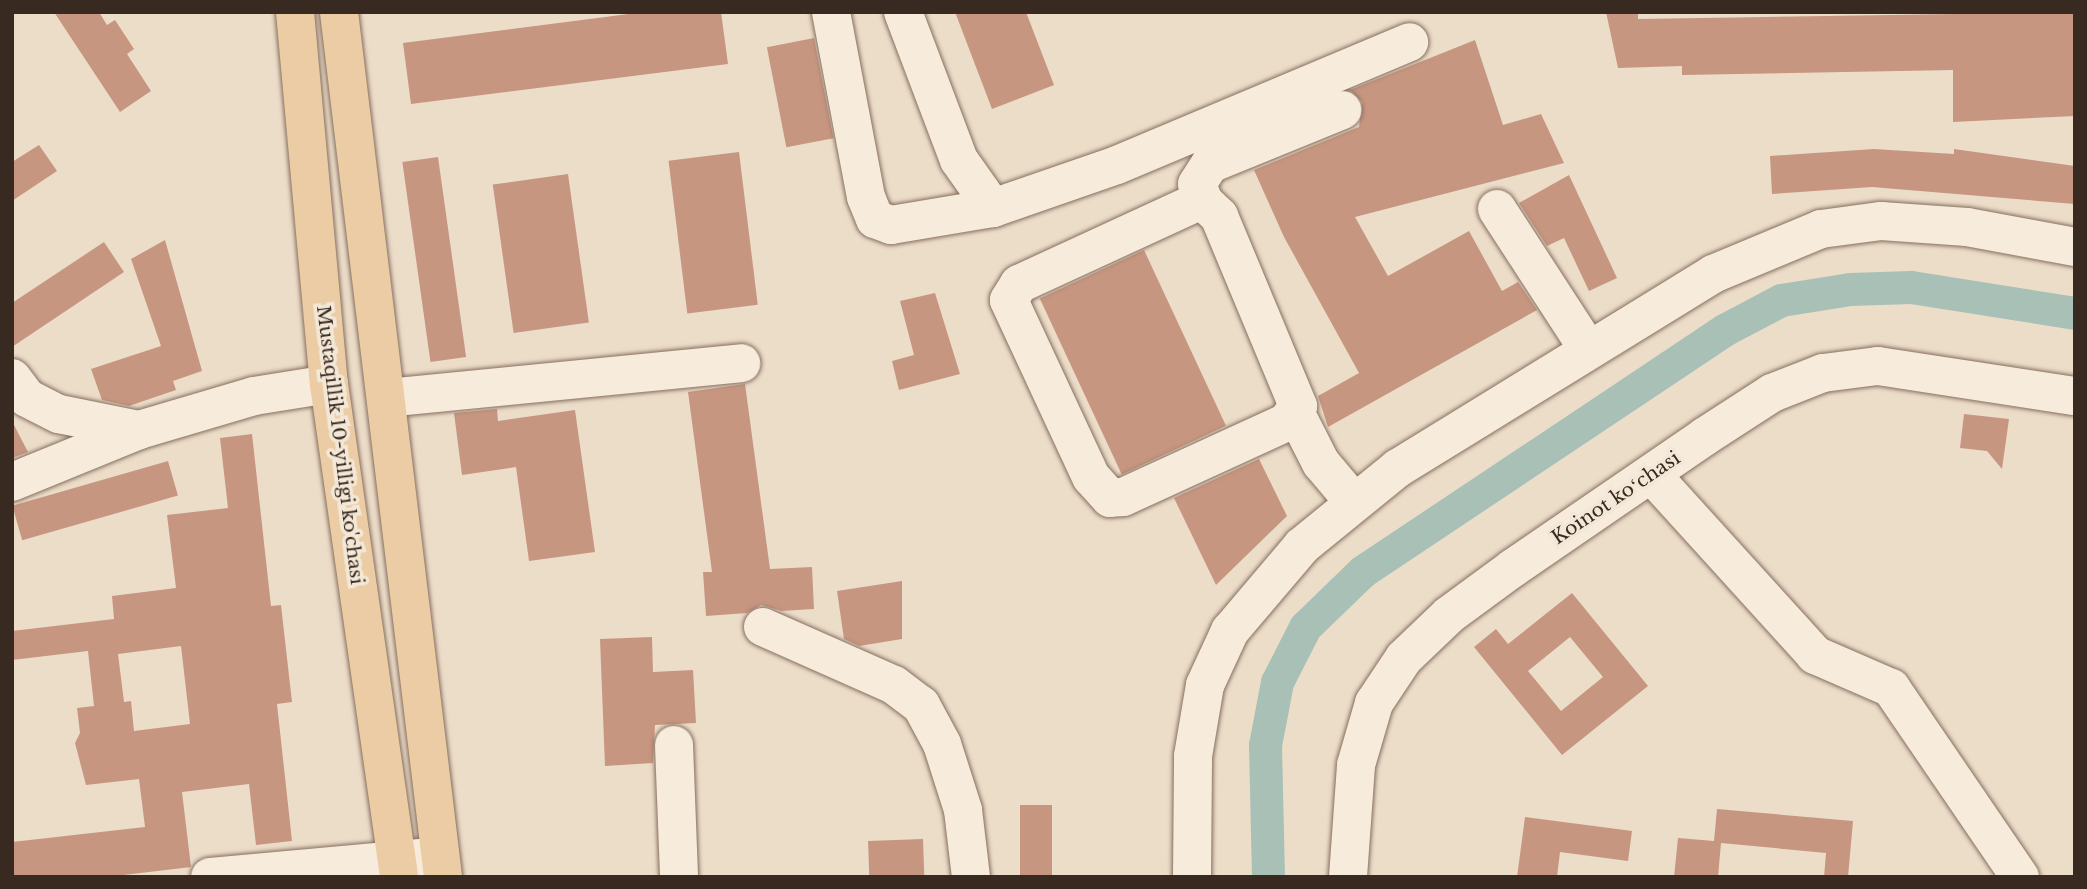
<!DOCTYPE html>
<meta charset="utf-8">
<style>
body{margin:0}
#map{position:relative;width:2087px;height:889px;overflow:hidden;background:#ecddc9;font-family:"Libre Baskerville",serif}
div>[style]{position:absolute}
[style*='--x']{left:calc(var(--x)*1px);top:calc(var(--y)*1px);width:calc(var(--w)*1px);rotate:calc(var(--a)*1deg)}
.canal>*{height:33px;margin:-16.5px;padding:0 16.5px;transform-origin:16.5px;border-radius:16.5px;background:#a9c0b6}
.building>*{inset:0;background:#c79681;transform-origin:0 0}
.roads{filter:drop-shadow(0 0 2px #866f5f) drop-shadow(0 0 2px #866f5f)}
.minor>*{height:38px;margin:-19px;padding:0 19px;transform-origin:19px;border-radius:19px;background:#f7ebdb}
.major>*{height:38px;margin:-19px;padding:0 19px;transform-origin:19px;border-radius:19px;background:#ebcca4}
span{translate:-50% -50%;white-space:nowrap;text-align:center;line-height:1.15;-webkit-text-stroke:7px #f3e8d8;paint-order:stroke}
.street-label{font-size:19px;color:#382921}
.frame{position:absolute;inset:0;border:14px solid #382921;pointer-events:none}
</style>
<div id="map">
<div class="canal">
<div style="--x:1268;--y:877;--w:132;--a:-91.3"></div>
<div style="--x:1265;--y:745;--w:64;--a:-79.2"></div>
<div style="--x:1277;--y:682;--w:62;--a:-63"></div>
<div style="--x:1305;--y:627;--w:81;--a:-44"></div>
<div style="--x:1363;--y:571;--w:436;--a:-33.7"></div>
<div style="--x:1726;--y:329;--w:62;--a:-27.8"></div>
<div style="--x:1781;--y:300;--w:70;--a:-9.1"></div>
<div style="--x:1850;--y:289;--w:61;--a:-1.9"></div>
<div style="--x:1911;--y:287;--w:166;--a:9"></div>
</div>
<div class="building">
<div style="clip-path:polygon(54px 12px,99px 12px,107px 25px,115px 20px,134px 49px,127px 54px,151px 91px,120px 112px)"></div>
<div style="clip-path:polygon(644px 12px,721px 12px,728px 64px,411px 104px,403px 43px)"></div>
<div style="clip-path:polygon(955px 12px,1026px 12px,1054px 85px,992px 109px)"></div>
<div style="clip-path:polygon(1606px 12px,1638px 12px,1638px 19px,2075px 12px,2075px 116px,1953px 122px,1953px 70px,1682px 75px,1682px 66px,1618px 68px)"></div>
<div style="left:814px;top:38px;width:102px;height:48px;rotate:79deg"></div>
<div style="clip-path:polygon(1475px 40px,1503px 125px,1541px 114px,1564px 163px,1355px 217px,1388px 276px,1469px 231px,1502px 291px,1518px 282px,1537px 310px,1328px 427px,1318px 396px,1359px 373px,1284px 237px,1254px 170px,1359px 127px,1362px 102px,1350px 90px)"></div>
<div style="clip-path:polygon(39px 145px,57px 171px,12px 201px,12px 162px)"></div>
<div style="clip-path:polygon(1874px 149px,1954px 154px,1954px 149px,2075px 166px,2075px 204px,1872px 187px,1772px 194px,1770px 156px)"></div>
<div style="left:739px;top:152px;width:154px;height:71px;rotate:83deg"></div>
<div style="left:438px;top:157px;width:202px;height:36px;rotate:82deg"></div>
<div style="left:568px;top:174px;width:150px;height:76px;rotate:82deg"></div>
<div style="clip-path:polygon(1569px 175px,1617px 278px,1589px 291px,1564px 238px,1547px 246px,1519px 203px)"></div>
<div style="clip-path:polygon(165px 240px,202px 371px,173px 381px,176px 390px,129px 406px,102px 400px,91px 369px,161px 346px,131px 259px)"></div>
<div style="clip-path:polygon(104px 242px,124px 272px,12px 347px,12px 303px)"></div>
<div style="left:1144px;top:250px;width:194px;height:115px;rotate:65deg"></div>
<div style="clip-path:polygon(935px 293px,960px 374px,899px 390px,892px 361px,914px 355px,900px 301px)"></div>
<div style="clip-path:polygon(745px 384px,770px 569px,812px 567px,814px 609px,782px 611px,761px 605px,747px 613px,706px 616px,703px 572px,712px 572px,688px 392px)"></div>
<div style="clip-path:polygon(497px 409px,498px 421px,575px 410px,595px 552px,529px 561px,516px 467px,462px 475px,454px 413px)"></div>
<div style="clip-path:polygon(1964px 414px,2009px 419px,2002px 469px,1987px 451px,1960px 448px)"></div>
<div style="clip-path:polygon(12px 421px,28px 452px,12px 458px)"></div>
<div style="clip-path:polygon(evenodd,252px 434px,271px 606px,281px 605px,292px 702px,277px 704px,292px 841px,256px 845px,249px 784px,182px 792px,191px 867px,107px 877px,12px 877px,12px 842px,145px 827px,139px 779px,86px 785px,75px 743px,80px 733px,77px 708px,94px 706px,88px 651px,12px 660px,12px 631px,114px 619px,112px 596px,176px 588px,167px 515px,228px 508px,220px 438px,252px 434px,181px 646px,190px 724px,134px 731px,131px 701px,124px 702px,118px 654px,181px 646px)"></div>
<div style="clip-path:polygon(1259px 459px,1287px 516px,1216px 585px,1174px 498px)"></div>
<div style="left:168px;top:461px;width:36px;height:162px;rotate:74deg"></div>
<div style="clip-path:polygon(902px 581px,902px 639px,859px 646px,844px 639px,837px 591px)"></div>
<div style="clip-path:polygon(evenodd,1572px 593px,1648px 686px,1562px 755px,1474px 647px,1496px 629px,1508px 644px,1572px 593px,1570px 637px,1603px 677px,1561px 711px,1528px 671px,1570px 637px)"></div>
<div style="clip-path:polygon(652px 637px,653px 672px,693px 670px,696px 723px,655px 725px,653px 763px,605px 766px,600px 639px)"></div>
<div style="left:1020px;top:805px;width:32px;height:72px"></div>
<div style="clip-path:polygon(1717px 809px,1853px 821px,1848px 877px,1824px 877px,1826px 853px,1721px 843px,1718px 877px,1674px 877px,1678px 838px,1714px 841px)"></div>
<div style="clip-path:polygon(1525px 817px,1632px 831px,1628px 861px,1560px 852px,1557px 877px,1517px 877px)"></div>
<div style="left:923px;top:839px;width:38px;height:55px;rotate:88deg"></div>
</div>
<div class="roads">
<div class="minor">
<div style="--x:831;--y:12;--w:188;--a:79.3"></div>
<div style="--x:866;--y:197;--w:24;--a:68"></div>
<div style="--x:875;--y:219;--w:17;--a:21"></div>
<div style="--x:891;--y:225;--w:103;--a:-9.5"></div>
<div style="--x:993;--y:208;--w:131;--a:-19.1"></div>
<div style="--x:1117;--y:165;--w:317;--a:-22.8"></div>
<div style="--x:903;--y:12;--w:158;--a:69.3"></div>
<div style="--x:959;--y:160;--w:59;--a:54.7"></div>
<div style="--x:1197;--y:202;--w:7;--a:0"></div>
<div style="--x:1204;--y:202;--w:21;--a:43"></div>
<div style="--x:1219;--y:216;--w:206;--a:67.4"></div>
<div style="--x:1298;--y:406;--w:19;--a:125"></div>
<div style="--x:1287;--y:422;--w:180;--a:155.4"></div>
<div style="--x:1123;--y:497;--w:13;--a:176"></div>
<div style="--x:1110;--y:498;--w:28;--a:-132"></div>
<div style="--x:1091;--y:477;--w:195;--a:-114.9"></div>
<div style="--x:1009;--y:300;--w:19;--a:-58"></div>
<div style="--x:1019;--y:284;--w:196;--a:-24.7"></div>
<div style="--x:1204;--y:202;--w:19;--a:-111"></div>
<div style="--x:1197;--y:184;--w:24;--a:-57"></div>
<div style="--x:1210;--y:164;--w:143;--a:-22.2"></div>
<div style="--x:1497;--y:209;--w:167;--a:57"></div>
<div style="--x:12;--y:378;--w:25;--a:53"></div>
<div style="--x:27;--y:398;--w:36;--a:27"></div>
<div style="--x:59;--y:414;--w:82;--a:11.3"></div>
<div style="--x:139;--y:430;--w:120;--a:-16.5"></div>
<div style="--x:254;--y:396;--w:76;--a:-9.1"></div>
<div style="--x:386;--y:398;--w:357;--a:-5.6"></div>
<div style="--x:1296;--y:414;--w:55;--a:63"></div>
<div style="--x:1321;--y:463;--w:50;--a:49.9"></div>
<div style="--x:1652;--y:475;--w:243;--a:47.8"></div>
<div style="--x:1815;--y:655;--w:83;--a:23.5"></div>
<div style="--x:1891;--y:688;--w:229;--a:55.7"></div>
<div style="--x:12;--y:482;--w:135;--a:-22.2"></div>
<div style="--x:763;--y:627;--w:143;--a:23.9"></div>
<div style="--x:894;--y:685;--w:34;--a:37"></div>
<div style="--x:921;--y:705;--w:44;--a:61.7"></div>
<div style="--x:942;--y:744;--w:69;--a:72.3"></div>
<div style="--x:963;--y:810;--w:67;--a:83.2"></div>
<div style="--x:674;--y:745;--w:132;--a:87.8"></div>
<div style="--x:210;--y:877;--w:231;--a:-5.2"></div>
<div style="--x:1192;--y:877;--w:121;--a:-89.5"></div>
<div style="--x:1193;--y:756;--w:72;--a:-80.4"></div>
<div style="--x:1205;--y:685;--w:60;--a:-65.2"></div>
<div style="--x:1230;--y:631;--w:111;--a:-49.7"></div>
<div style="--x:1302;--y:546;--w:124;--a:-39.1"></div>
<div style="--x:1398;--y:468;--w:370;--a:-31.6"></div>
<div style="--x:1713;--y:274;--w:117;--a:-22.6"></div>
<div style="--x:1821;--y:229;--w:61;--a:-7.6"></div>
<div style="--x:1881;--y:221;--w:86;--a:4"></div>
<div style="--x:1967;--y:227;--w:110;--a:10.5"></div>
<div style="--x:1348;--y:877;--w:112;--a:-85.9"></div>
<div style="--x:1356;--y:765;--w:65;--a:-73.8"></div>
<div style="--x:1374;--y:703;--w:54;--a:-56.3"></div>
<div style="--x:1404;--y:658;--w:62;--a:-43.7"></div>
<div style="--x:1449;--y:615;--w:79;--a:-36.3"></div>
<div style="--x:1513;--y:568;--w:232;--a:-34.4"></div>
<div style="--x:1704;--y:437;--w:81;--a:-32.9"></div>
<div style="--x:1772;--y:393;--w:55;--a:-21.4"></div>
<div style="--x:1823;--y:373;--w:55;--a:-7.3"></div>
<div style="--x:1878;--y:366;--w:199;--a:8.7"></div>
</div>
<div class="major">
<div style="--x:295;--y:12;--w:374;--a:84.8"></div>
<div style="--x:329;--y:384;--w:498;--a:81.9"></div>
<div style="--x:339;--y:12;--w:871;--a:83.14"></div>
</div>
</div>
<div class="street-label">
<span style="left:340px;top:445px;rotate:83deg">Mustaqillik 10-yilligi ko'chasi</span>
<span style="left:1616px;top:498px;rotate:-34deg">Koinot koʻchasi</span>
</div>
<div class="frame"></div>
</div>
